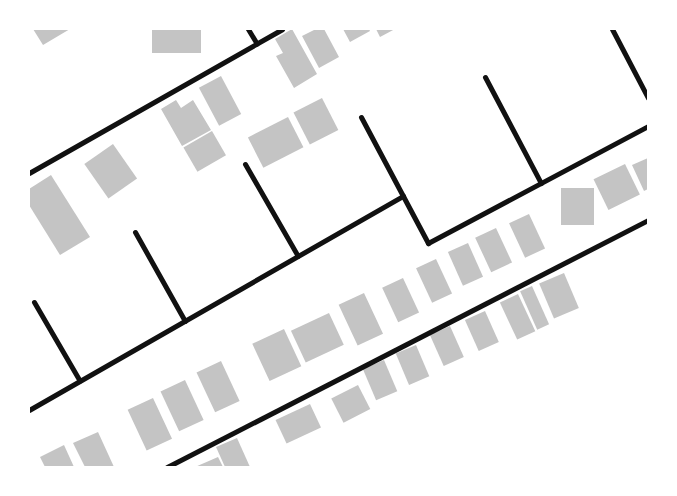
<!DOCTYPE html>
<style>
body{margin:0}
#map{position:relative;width:677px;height:496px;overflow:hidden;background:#fff;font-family:"Work Sans",sans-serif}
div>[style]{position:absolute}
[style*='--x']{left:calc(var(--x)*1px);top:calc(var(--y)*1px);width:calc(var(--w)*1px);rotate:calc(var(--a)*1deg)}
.building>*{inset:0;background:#c4c4c4;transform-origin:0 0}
.minor>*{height:5px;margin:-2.5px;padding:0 2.5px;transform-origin:2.5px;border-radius:2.5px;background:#111}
span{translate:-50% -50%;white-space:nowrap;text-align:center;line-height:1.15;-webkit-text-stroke:5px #fff;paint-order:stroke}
.frame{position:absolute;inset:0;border:30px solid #fff;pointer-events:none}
</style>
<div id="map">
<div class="building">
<div style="clip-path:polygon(33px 29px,70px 29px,43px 45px)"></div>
<div style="left:152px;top:29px;width:49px;height:24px"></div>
<div style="clip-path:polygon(292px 29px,317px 74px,294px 88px,276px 56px,283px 53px,275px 39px)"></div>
<div style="clip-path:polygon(316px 29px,324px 29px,339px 57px,319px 68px,302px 36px)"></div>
<div style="clip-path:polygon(343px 29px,369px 29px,370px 31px,350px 42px)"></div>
<div style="clip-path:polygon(376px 29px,395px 29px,380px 37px)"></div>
<div style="left:221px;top:76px;width:43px;height:25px;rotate:62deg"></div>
<div style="left:322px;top:98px;width:36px;height:32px;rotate:63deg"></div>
<div style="clip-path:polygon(176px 100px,181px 108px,193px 100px,211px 130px,182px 146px,161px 109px)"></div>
<div style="left:288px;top:117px;width:34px;height:45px;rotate:63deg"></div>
<div style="left:212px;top:131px;width:28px;height:33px;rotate:60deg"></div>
<div style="left:113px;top:144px;width:42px;height:35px;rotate:55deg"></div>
<div style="clip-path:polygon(648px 158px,648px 189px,644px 191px,632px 165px)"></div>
<div style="left:625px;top:164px;width:34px;height:35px;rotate:64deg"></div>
<div style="clip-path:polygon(51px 175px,90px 237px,60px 255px,29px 205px,29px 189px)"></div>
<div style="left:561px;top:188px;width:33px;height:37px"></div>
<div style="left:529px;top:214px;width:38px;height:22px;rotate:65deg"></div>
<div style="left:496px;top:228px;width:38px;height:23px;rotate:65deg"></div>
<div style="left:468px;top:243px;width:37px;height:22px;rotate:66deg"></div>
<div style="left:436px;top:259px;width:38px;height:22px;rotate:65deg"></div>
<div style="left:564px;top:273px;width:38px;height:27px;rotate:67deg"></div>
<div style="left:403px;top:278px;width:38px;height:23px;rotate:65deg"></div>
<div style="left:532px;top:286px;width:42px;height:13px;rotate:66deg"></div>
<div style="left:364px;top:293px;width:45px;height:28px;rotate:65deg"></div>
<div style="left:518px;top:294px;width:41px;height:20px;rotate:65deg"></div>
<div style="left:485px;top:311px;width:34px;height:22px;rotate:66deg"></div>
<div style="left:329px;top:313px;width:35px;height:42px;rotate:65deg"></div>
<div style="left:450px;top:326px;width:34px;height:22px;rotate:66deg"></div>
<div style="left:284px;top:329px;width:41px;height:35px;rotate:65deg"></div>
<div style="left:416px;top:345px;width:34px;height:22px;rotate:67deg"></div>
<div style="left:384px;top:360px;width:34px;height:23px;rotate:67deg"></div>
<div style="left:221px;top:361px;width:44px;height:27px;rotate:65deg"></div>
<div style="left:185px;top:380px;width:44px;height:27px;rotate:65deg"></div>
<div style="left:358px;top:385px;width:27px;height:30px;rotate:63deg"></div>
<div style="left:153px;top:398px;width:45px;height:28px;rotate:65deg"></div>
<div style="left:310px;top:404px;width:26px;height:38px;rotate:65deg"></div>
<div style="clip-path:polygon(98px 432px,114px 467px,85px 467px,73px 443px)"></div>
<div style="clip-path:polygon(237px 438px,250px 467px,225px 467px,216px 447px)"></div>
<div style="clip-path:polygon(64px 445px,74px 467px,45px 467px,40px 457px)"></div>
<div style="clip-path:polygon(218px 457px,223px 467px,195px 467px)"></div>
</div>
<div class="minor">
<div style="--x:248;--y:29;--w:17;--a:59"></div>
<div style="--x:612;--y:29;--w:78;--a:62.4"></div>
<div style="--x:485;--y:77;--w:120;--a:62.2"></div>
<div style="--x:361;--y:117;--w:143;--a:62"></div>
<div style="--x:428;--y:243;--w:249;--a:-28"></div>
<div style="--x:245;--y:164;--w:106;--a:60.1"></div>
<div style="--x:29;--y:173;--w:291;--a:-29.6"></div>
<div style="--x:135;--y:232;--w:102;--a:60.7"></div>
<div style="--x:34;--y:302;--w:91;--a:59.8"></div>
<div style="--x:29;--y:410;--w:431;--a:-29.8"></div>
<div style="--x:167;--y:467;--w:541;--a:-27.18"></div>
</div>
<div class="frame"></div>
</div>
